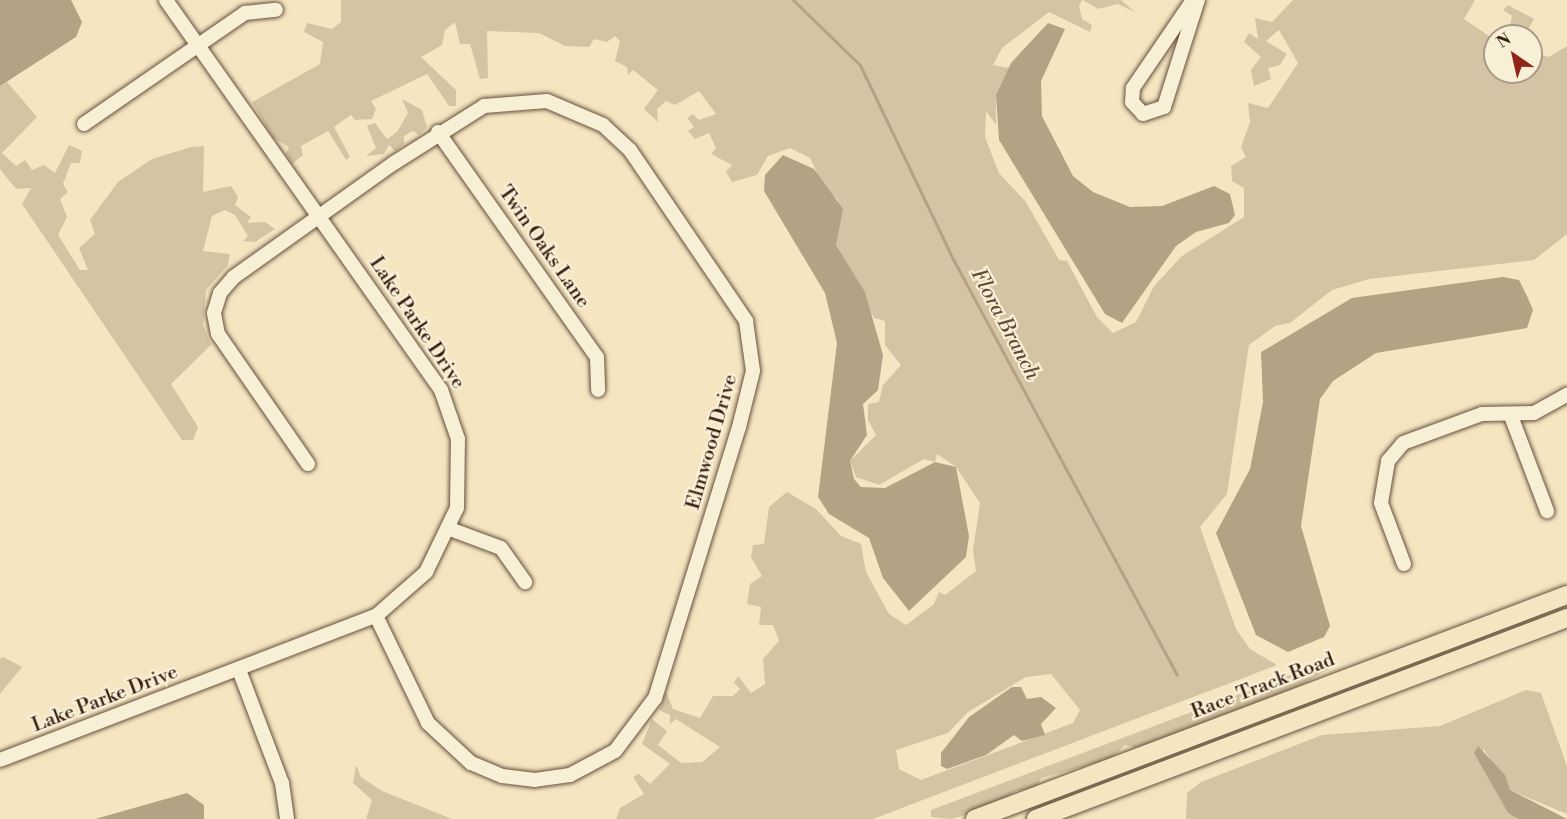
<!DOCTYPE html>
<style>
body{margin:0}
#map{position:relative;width:1567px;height:819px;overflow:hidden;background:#f5e6c1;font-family:"Libre Bodoni",serif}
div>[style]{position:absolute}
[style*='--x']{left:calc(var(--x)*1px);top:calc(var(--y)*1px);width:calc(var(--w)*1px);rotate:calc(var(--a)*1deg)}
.green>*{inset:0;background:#d5c4a3}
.water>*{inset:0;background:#b4a285}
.stream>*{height:3px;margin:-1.5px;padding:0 1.5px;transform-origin:1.5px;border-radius:1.5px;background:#b4a285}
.roads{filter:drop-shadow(0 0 2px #66503d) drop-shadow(0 0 2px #66503d)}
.minor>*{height:14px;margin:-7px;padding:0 7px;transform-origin:7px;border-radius:7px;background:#f8efd7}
.major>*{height:18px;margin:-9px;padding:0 9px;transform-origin:9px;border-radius:9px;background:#f5e6c1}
span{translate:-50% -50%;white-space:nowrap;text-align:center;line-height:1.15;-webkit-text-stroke:4.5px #f8efd7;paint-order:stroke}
.street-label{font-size:20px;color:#361e11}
.water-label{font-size:21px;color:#624c3a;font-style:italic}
.north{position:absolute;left:1483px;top:24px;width:60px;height:60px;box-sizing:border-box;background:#f8efd7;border:2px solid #aa9b88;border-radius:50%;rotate:326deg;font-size:16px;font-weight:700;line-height:24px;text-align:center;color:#361e11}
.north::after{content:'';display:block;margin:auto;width:21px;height:27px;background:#8f2418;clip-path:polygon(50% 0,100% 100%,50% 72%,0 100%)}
</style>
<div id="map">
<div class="green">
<div style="clip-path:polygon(evenodd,341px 0,1082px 0,1079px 6px,1082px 19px,1092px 25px,1090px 32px,1049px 12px,1002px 48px,993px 65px,1009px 68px,996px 95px,996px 125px,986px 111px,985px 137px,999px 173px,1026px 202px,1059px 260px,1067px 261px,1097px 317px,1113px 333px,1136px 322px,1154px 286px,1182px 256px,1244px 217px,1244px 188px,1232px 181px,1231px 166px,1246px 157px,1241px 147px,1250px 122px,1248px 103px,1268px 108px,1298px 63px,1279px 30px,1266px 41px,1287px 54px,1280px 65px,1268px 68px,1271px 79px,1254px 86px,1251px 70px,1261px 57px,1244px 42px,1249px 33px,1258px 39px,1255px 18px,1272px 22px,1293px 0,1475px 0,1464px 19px,1495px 40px,1495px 72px,1531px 72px,1531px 36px,1502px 36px,1509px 31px,1512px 16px,1503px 10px,1508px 5px,1534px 19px,1528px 30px,1538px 36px,1534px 52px,1549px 57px,1567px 46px,1567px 234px,1534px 260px,1369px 279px,1332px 290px,1290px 323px,1275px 326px,1249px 345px,1227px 494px,1200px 527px,1236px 629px,1250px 649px,1277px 665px,873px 819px,616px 819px,620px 808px,644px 794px,633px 777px,639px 774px,650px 784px,670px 764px,642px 744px,652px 719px,667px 731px,658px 745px,681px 763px,702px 762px,720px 747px,676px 719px,670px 724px,670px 715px,659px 710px,666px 692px,673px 709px,700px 718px,713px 696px,733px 696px,740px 689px,734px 683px,738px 676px,751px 693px,765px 684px,763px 659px,779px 641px,773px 625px,759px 625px,761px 607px,747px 604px,750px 584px,762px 576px,751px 557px,753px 545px,764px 544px,769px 507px,787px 492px,816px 509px,841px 536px,861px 544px,866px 572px,889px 614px,906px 625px,934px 604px,939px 592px,945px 595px,976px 571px,973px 550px,980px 503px,956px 467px,937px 454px,935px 462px,924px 459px,879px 485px,856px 477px,850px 461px,876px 435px,868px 420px,868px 404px,879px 402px,883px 385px,901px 365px,885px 345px,885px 321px,874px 318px,836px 245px,838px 200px,825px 190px,810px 158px,790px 148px,768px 156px,757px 175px,732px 182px,726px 172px,732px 165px,711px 154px,716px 148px,709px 133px,695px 139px,688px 131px,694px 127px,687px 118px,693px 114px,699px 120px,716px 114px,699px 91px,675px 105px,666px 101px,657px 109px,658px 122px,644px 109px,658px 90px,633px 70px,628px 75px,627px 67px,615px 61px,620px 41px,615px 36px,607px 42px,594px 39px,589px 47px,565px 46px,539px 33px,487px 31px,488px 78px,480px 79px,470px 44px,460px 44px,455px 22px,445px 30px,442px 45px,421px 57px,456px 90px,456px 106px,449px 106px,427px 74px,371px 101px,376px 109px,372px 119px,355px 120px,351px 115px,334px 127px,350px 157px,346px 160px,328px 131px,301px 146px,303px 155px,292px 164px,286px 154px,289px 147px,273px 138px,252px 102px,320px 64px,323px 42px,304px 32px,307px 23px,332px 29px,341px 22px,341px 0,1051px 674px,1080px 710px,1073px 723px,921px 780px,899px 769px,896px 750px,948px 733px,968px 712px,1026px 677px,1051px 674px)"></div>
<div style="clip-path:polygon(1083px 0,1121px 0,1135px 12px,1118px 4px,1098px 9px)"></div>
<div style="clip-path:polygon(7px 82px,37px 117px,2px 153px,16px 166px,25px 160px,32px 170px,44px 165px,55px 173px,69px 145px,82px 151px,80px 163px,71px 163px,63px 184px,68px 192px,60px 199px,67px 217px,58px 235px,80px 270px,88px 270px,79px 248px,95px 234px,90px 220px,118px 182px,152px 159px,191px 147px,204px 146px,203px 192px,231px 186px,238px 197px,235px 205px,251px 217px,247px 223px,265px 222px,275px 229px,255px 242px,243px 241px,248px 236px,235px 215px,225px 210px,212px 216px,203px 251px,230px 254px,228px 265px,206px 290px,203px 325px,211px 345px,171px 384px,198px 427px,193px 440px,182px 440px,22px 204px,31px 188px,16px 189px,0 169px,0 86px)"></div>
<div style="clip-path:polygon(402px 99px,422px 110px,427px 127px,419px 135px,413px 131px,404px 136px,404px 144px,395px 151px,389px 145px,384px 154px,366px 156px,376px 148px,367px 126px,375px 123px,387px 139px,397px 132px,408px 113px)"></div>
<div style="clip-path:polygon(3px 657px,22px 667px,0 694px,0 659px)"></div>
<div style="clip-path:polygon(1327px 661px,1329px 669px,1284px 695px,1140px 749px,1125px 745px,1111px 759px,1041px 778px,1036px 788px,1016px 791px,987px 809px,951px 819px,931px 817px,931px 810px)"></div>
<div style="clip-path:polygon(1526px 690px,1541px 693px,1567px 766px,1567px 814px,1510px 790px,1483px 748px,1483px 768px,1508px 813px,1518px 819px,1186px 819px,1187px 793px,1201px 782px,1322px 735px,1440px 726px)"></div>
<div style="clip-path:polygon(356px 765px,361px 777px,382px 791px,452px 819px,366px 819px,372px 800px,353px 783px)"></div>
</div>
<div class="water">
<div style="clip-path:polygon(0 0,71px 0,82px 22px,76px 37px,0 86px)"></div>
<div style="clip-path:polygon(1048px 23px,1065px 29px,1041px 81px,1042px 116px,1073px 176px,1093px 192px,1130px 207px,1162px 206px,1214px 186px,1230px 194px,1235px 215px,1229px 223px,1196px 232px,1176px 246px,1122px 323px,1105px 314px,999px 140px,996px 95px,1011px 63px)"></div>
<div style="clip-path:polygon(783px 155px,814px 169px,843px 209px,836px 245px,865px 292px,883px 355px,878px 390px,863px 404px,867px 435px,850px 461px,854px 479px,861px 487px,885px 488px,935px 462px,956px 467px,969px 536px,966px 557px,909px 611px,883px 578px,869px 538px,829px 514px,818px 497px,837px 343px,825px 293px,764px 191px,765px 175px)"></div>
<div style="clip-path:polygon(1503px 277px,1519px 280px,1527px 296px,1533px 310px,1527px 328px,1376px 353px,1333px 381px,1320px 399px,1301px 526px,1330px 626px,1324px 637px,1288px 652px,1256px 635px,1216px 533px,1250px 469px,1263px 402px,1261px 352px,1352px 298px)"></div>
<div style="clip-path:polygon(1012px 687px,1021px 687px,1027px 699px,1041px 697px,1056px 708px,1041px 724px,1045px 735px,1022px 741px,1014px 735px,986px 755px,947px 769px,941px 766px,941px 753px,969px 717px)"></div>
<div style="clip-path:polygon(1478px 746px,1505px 775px,1510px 790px,1567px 819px,1518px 819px,1508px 813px,1474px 753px)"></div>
<div style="clip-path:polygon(187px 793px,204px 805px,204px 819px,95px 819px)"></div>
</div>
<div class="stream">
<div style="--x:793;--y:0;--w:93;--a:44.1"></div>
<div style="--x:860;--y:65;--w:215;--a:64.4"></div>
<div style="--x:953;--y:259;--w:472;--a:61.7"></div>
</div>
<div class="roads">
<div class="minor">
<div style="--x:1193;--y:0;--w:107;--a:124.3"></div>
<div style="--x:1133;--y:88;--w:14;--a:94"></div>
<div style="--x:1132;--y:102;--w:16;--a:47"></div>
<div style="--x:1143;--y:114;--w:22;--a:-18"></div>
<div style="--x:1164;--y:107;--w:112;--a:-72.4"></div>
<div style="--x:84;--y:124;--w:196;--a:-34.6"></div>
<div style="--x:245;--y:13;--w:31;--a:-6"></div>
<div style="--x:438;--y:132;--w:276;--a:54.8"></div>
<div style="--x:597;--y:357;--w:33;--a:88"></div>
<div style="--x:1511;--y:416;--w:102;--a:69.2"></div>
<div style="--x:308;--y:464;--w:158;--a:-124.7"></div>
<div style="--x:218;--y:334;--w:21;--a:-101"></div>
<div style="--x:214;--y:313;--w:21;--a:-73"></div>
<div style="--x:220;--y:293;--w:21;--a:-49"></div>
<div style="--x:234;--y:277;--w:196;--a:-35.5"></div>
<div style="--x:394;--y:163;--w:107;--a:-32.3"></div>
<div style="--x:484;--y:106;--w:63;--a:-4.5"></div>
<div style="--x:547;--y:101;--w:61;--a:23.2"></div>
<div style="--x:603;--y:125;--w:37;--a:43"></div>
<div style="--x:630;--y:150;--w:207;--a:55.8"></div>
<div style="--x:746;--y:321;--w:50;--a:82"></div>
<div style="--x:753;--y:371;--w:58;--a:104"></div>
<div style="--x:739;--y:427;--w:284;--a:107.2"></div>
<div style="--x:655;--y:698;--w:66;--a:127"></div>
<div style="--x:615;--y:751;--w:51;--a:151.9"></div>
<div style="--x:570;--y:775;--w:35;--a:172"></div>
<div style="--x:535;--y:780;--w:33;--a:-173"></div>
<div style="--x:502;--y:776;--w:34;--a:-157"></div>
<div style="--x:471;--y:763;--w:59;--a:-137.1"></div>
<div style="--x:428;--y:723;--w:119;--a:-115.9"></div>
<div style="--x:450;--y:529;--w:54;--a:20.4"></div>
<div style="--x:501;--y:548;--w:42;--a:54.8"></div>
<div style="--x:1404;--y:564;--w:65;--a:-110.7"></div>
<div style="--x:1381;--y:503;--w:43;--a:-80.5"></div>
<div style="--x:1388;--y:461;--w:23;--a:-50"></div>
<div style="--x:1403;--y:443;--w:84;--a:-20.2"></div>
<div style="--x:1482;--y:414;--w:52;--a:-1.1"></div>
<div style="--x:1534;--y:413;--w:38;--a:-29"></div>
<div style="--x:239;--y:670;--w:121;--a:69.2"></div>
<div style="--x:282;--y:783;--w:36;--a:82"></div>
<div style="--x:0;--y:760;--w:403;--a:-21"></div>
<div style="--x:376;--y:616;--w:67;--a:-41.3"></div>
<div style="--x:426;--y:572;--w:71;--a:-64.2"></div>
<div style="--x:457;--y:508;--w:69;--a:-89.2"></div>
<div style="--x:458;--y:439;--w:52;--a:-109.1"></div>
<div style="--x:441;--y:390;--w:477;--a:-125.2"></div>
</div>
<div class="major">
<div style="--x:975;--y:819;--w:633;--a:-20.73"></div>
<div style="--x:1036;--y:819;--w:568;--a:-20.73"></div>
</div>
</div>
<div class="street-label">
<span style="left:544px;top:247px;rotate:55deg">Twin Oaks Lane</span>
<span style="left:417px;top:323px;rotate:56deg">Lake Parke Drive</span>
<span style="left:712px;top:442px;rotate:-74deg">Elmwood Drive</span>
<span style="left:1263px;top:686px;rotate:-21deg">Race Track Road</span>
<span style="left:105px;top:699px;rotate:-21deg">Lake Parke Drive</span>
</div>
<div class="water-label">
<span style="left:1005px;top:324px;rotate:62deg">Flora Branch</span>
</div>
<div class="north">N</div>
</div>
